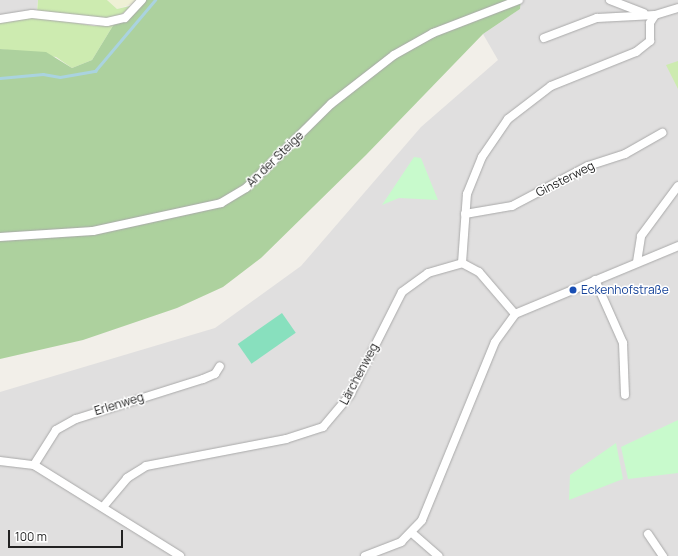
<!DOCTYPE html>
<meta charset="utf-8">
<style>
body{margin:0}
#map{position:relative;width:678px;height:556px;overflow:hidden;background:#f2efe9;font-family:Manrope,sans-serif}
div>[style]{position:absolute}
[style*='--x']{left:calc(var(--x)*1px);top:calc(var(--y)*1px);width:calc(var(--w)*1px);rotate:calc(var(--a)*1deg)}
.residential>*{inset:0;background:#e0dfdf}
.farmland>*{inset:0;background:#eef0d5}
.grass>*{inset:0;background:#cdebb0}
.forest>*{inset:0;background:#add19e}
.park>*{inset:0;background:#c8facc}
.pitch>*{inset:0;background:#88e0be;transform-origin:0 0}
.stream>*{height:2.5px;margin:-1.25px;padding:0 1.25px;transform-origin:1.25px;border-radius:1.25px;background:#aad3df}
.roads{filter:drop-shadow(0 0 1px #a9a9a9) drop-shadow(0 0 1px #a9a9a9)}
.minor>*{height:8px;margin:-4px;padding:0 4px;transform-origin:4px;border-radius:4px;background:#fff}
.dots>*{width:11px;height:11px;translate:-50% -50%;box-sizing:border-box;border:2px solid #fff;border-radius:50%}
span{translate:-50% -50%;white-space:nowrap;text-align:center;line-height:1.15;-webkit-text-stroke:3px #fff;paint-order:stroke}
.street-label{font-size:12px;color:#222}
.transit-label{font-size:12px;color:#164399}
.left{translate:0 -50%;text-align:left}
.scale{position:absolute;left:8px;top:530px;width:115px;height:18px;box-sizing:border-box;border:2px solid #222;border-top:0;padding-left:5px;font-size:12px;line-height:14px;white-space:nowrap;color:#222;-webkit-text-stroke:3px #fff;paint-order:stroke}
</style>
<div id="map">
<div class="residential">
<div style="clip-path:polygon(0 0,38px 0,36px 16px,0 20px)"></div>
<div style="clip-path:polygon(521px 0,678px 0,678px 556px,0 556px,0 392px,215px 328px,301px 266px,421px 127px,498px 60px,483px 34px,520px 9px)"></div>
</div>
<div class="farmland">
<div style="clip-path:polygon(107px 0,144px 0,117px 9px)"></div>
</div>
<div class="grass">
<div style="clip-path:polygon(38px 0,107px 0,117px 9px,134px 5px,115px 19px,37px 12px)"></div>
<div style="clip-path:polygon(36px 16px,94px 26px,114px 24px,92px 60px,72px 68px,56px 57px,0 49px,0 20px)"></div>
<div style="clip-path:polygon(678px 61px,678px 89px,666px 65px)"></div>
</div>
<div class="forest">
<div style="clip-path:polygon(144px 0,521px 0,520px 9px,483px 34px,366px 155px,261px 258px,223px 287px,177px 308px,83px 340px,0 359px,0 49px,46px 52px,72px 68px,92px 60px,114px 24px)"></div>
</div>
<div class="park">
<div style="clip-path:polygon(414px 157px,421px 158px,438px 200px,399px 198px,382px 205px)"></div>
<div style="clip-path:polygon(678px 420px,678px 473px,628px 479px,621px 447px)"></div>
<div style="clip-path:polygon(616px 443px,623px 479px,569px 500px,570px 475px)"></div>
</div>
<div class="pitch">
<div style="left:282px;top:313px;width:24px;height:54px;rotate:55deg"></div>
</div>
<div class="stream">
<div style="--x:0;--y:78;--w:43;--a:-5.3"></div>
<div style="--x:43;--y:74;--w:17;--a:10"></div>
<div style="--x:60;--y:77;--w:36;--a:-10"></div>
<div style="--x:95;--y:71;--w:93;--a:-49.8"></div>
</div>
<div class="roads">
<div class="minor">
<div style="--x:610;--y:0;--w:36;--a:21"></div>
<div style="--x:0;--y:19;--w:32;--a:-9"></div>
<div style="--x:32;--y:14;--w:75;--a:6.1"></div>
<div style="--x:107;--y:22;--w:18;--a:-13"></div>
<div style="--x:125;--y:18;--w:25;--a:-47"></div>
<div style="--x:544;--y:38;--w:57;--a:-20.7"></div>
<div style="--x:597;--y:18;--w:58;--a:-3"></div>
<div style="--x:655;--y:15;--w:24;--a:-17"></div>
<div style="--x:465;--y:214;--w:48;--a:-9.7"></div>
<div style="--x:512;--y:206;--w:86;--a:-27.8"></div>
<div style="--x:588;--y:166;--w:39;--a:-18"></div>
<div style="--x:625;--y:154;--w:43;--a:-29.6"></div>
<div style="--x:0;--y:237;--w:93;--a:-3.7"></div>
<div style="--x:93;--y:231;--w:131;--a:-12.3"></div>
<div style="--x:221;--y:203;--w:29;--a:-31"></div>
<div style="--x:246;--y:188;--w:120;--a:-44.7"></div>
<div style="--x:331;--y:104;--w:80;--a:-37.9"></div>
<div style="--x:394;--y:55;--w:45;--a:-29.4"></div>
<div style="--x:433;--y:33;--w:92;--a:-21"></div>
<div style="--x:637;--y:262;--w:26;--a:-81"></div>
<div style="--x:641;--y:236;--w:62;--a:-53.5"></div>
<div style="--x:462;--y:263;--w:69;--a:-85.9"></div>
<div style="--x:467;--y:194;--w:40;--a:-68"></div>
<div style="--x:482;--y:157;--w:46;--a:-55.6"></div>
<div style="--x:508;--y:119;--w:54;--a:-37.5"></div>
<div style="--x:551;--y:86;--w:92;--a:-21.8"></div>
<div style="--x:636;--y:52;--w:18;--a:-38"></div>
<div style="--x:650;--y:41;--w:18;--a:-90"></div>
<div style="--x:650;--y:23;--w:9;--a:-58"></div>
<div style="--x:595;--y:280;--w:69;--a:66"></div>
<div style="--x:623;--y:343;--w:52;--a:87.8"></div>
<div style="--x:0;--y:461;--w:34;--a:7"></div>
<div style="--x:34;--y:465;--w:172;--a:31.9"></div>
<div style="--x:34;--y:465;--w:41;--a:-57.8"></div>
<div style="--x:56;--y:430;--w:23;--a:-29"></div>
<div style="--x:76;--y:419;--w:133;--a:-17.5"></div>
<div style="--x:203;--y:379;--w:13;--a:-23"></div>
<div style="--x:215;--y:374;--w:9;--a:-58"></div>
<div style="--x:103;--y:507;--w:38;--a:-50"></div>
<div style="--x:127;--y:478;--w:22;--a:-32"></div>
<div style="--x:146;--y:466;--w:143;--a:-10.9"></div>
<div style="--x:286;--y:439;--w:39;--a:-18"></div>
<div style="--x:323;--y:427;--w:42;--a:-49.8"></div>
<div style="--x:350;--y:395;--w:115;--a:-63.2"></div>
<div style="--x:402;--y:292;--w:32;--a:-36"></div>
<div style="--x:428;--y:273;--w:35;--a:-16"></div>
<div style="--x:462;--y:263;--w:19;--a:28"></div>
<div style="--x:479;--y:272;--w:55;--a:49.4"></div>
<div style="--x:412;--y:533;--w:35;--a:41"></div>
<div style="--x:648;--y:534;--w:27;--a:56"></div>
<div style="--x:365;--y:556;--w:39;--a:-21"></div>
<div style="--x:401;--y:542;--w:30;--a:-46"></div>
<div style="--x:422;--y:520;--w:192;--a:-67.7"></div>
<div style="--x:495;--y:342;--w:34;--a:-54"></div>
<div style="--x:515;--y:314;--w:177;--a:-22.6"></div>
</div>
</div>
<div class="dots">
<div style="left:573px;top:290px;background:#1a4fb4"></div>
</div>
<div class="street-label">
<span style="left:275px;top:159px;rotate:-44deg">An der Steige</span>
<span style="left:565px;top:179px;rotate:-27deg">Ginsterweg</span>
<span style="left:359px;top:374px;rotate:-62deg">Lärchenweg</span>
<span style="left:119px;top:404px;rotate:-17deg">Erlenweg</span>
</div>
<div class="transit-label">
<span class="left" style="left:581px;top:290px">Eckenhofstraße</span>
</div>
<div class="scale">100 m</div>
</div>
